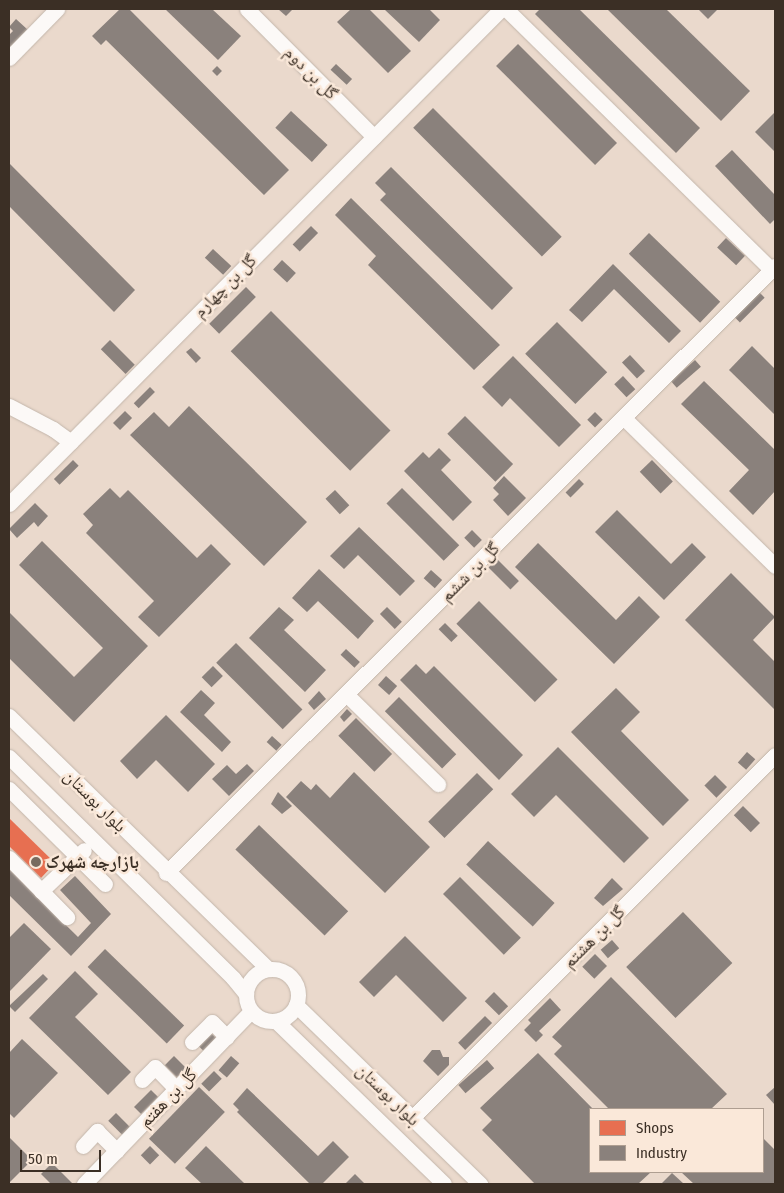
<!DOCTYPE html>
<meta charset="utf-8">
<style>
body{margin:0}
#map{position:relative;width:784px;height:1193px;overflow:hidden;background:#ead9cc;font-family:"Fira Sans Condensed","Noto Naskh Arabic",sans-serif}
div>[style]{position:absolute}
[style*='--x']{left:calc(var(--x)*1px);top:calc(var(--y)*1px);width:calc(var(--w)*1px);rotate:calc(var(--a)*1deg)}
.shops>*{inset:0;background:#e76f51}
.industry>*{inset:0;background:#8a817c;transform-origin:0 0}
.roads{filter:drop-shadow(0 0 1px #c3b6ab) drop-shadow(0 0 1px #c3b6ab)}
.minor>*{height:15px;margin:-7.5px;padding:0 7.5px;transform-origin:7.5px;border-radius:7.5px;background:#fcf9f7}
.minor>.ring{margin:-7.5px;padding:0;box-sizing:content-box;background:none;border:15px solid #fcf9f7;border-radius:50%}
.dots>*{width:14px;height:14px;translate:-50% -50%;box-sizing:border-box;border:2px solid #fae8d9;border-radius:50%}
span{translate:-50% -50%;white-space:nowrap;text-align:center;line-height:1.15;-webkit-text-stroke:5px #fae8d9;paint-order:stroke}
.street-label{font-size:18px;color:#3b2f25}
.poi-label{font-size:18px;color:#3b2f25;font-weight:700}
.left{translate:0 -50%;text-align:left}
.frame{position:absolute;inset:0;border:10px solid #3b2f25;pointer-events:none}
.legend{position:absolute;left:589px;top:1108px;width:175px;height:65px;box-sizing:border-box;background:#fae8d9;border:1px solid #ae9e91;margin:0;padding:6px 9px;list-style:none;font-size:15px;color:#3b2f25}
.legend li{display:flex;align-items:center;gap:10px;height:25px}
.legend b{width:25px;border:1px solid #ae9e91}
.scale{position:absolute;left:20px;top:1150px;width:81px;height:22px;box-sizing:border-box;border:2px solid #3b2f25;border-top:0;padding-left:6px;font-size:15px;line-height:18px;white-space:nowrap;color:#3b2f25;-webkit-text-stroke:4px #fae8d9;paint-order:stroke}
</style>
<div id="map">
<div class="shops">
<div style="clip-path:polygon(9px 818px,55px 863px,41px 878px,9px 846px)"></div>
</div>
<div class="industry">
<div style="clip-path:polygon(120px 9px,129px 9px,289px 170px,264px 195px,106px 40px,101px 45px,92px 36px)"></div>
<div style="clip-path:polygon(165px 9px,212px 9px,241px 36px,218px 60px)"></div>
<div style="clip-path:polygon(278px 9px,293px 9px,286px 16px)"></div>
<div style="clip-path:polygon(351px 9px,369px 9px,411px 51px,388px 73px,337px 22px)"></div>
<div style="clip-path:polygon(384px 9px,429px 9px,440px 20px,419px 42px)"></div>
<div style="clip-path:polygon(540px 9px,579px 9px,700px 128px,676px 153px,535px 14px)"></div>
<div style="clip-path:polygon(607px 9px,666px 9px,750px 91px,721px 121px)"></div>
<div style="clip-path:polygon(698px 9px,718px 9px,708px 19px)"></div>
<div style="clip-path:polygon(16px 19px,28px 30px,9px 49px,9px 35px,13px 31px,9px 27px)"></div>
<div style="left:518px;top:44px;width:140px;height:31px;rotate:45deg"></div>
<div style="left:336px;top:64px;width:22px;height:8px;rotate:43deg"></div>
<div style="left:217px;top:66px;width:7px;height:7px;rotate:45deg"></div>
<div style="left:433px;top:108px;width:182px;height:28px;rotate:45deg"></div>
<div style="left:291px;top:111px;width:50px;height:23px;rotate:43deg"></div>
<div style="clip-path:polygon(774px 113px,775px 115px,775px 152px,755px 132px)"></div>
<div style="clip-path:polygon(732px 150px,775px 195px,775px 219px,770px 224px,715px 166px)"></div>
<div style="clip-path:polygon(9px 163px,135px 290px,114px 312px,9px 206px)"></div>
<div style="clip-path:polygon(391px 167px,513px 288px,492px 310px,380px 200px,386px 194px,375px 183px)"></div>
<div style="clip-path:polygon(351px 198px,500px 345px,474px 370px,368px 265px,376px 256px,335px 215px)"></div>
<div style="left:311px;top:226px;width:10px;height:26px;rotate:45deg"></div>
<div style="left:649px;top:233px;width:99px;height:29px;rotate:44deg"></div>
<div style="left:726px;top:238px;width:26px;height:13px;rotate:43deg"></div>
<div style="left:213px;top:249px;width:25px;height:12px;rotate:43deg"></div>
<div style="left:282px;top:260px;width:19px;height:13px;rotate:43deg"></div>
<div style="clip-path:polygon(613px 264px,681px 331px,669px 343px,614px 289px,582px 322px,569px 310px)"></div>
<div style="left:246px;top:287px;width:14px;height:52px;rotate:45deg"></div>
<div style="left:759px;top:292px;width:8px;height:35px;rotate:45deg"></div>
<div style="left:271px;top:311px;width:169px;height:57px;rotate:45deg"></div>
<div style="left:557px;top:322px;width:71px;height:45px;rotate:45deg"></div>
<div style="left:110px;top:340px;width:35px;height:13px;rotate:45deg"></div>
<div style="clip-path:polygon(752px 346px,775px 369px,775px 415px,729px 370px)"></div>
<div style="clip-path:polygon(191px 348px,201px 358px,196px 363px,186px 352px)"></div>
<div style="left:630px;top:355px;width:22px;height:11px;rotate:47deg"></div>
<div style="clip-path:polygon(513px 356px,581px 425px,559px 447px,510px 398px,502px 407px,482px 387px)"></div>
<div style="left:695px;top:360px;width:9px;height:32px;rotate:49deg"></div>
<div style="left:623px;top:376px;width:18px;height:12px;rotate:47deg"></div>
<div style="clip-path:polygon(704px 381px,775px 450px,775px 491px,753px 515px,729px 491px,749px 470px,681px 404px)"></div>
<div style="left:150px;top:387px;width:7px;height:23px;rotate:45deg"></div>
<div style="clip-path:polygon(189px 406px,307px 522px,264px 566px,130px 435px,154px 412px,169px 427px)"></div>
<div style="left:125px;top:411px;width:10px;height:17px;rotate:45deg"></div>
<div style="left:595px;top:412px;width:11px;height:11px;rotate:45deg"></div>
<div style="left:465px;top:416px;width:68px;height:25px;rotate:45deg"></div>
<div style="clip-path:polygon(439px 448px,451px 460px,441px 470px,472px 502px,453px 521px,404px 471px,423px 452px,429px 458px)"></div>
<div style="left:73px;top:460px;width:8px;height:27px;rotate:45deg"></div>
<div style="left:652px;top:460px;width:30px;height:17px;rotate:46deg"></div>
<div style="clip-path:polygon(504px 476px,526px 498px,508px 516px,493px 500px,499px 494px,493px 488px)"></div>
<div style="left:579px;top:479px;width:7px;height:19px;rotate:45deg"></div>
<div style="clip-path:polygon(110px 488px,120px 498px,128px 490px,197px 558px,211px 544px,231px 564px,159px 637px,138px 617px,154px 601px,86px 533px,93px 525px,83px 514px)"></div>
<div style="left:402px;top:488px;width:81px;height:22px;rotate:45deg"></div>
<div style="left:335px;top:490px;width:21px;height:13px;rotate:47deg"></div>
<div style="clip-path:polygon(35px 503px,48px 516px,38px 527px,34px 522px,17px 538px,9px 529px)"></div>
<div style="clip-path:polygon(617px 510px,671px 564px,692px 543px,706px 557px,664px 600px,595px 532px)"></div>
<div style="clip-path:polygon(359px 527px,415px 581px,400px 596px,358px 555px,344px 569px,330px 556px)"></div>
<div style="left:472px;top:530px;width:14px;height:11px;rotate:45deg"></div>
<div style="clip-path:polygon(42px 541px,148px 646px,74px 722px,9px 658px,9px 612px,74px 677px,103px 648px,19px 565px)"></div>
<div style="clip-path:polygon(538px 543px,616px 620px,639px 596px,660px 617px,614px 664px,515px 567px)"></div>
<div style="left:497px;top:559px;width:31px;height:12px;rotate:45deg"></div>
<div style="clip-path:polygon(319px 569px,374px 621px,358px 639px,318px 601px,307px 612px,292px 598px)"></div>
<div style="left:431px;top:570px;width:15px;height:11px;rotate:42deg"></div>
<div style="clip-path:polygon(731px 573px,775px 617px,753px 640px,775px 662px,775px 710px,685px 620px)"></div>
<div style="left:479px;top:601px;width:111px;height:32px;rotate:45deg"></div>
<div style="clip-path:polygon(279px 607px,294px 620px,284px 630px,326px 670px,305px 692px,249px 638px)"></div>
<div style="left:387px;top:607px;width:21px;height:10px;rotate:45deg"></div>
<div style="left:445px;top:623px;width:18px;height:9px;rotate:45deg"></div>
<div style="left:236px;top:643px;width:94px;height:28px;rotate:45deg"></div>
<div style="left:346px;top:649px;width:19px;height:8px;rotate:43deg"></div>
<div style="clip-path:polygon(416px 664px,426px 674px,434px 666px,523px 755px,499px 780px,400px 680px)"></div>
<div style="left:213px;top:666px;width:14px;height:16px;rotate:45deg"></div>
<div style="left:386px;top:676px;width:15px;height:12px;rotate:42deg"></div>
<div style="clip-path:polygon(616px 688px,640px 712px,621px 731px,689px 800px,663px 826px,571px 732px)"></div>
<div style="clip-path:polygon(201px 690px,215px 703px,204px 715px,231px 742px,222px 752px,180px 712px)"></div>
<div style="clip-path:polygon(319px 691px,326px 699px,314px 710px,308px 703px)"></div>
<div style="left:399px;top:697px;width:81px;height:20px;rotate:45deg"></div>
<div style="clip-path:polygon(347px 709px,352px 714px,344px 722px,340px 717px)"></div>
<div style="clip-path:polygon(166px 715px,215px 764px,188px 792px,156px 760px,137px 779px,120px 761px)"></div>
<div style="left:356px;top:718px;width:51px;height:25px;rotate:45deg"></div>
<div style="left:272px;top:736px;width:13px;height:8px;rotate:42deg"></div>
<div style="clip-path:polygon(558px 747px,649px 838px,624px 863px,556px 795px,534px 817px,511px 794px)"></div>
<div style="left:747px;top:752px;width:11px;height:14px;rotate:41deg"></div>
<div style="clip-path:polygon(247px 764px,254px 771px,229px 796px,212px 779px,227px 765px,236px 774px)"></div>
<div style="clip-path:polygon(354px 772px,430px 847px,385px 893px,286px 797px,301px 781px,311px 790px,316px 784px,330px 798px)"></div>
<div style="left:477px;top:773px;width:23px;height:69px;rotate:45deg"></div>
<div style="left:715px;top:775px;width:17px;height:15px;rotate:45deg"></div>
<div style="clip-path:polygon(278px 792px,292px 806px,282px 814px,271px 804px)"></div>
<div style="left:743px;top:806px;width:24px;height:13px;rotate:45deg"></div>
<div style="left:259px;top:825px;width:124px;height:34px;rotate:44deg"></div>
<div style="left:488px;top:841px;width:91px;height:32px;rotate:43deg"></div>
<div style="clip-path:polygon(9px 869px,78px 937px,91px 923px,60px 890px,75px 876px,111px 914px,71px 956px,9px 895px)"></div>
<div style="left:460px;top:877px;width:86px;height:24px;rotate:45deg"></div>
<div style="clip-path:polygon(612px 878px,623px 889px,603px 906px,594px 898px)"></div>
<div style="left:683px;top:912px;width:71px;height:79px;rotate:46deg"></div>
<div style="clip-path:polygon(24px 923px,51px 949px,9px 992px,9px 938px)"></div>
<div style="clip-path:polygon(405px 936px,467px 998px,443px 1022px,396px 975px,374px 997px,359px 982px)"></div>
<div style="left:612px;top:940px;width:11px;height:15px;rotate:49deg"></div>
<div style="left:105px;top:949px;width:110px;height:25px;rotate:44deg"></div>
<div style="left:595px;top:954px;width:17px;height:18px;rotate:45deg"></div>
<div style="clip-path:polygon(75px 971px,98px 994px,75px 1017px,131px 1072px,108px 1095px,29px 1018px)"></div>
<div style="clip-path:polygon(43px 974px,48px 979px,15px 1012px,9px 1006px)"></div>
<div style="clip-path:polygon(611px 977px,727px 1094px,711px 1109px,609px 1109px,554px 1054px,562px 1046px,552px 1037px)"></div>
<div style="left:494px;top:992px;width:20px;height:13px;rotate:45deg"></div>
<div style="clip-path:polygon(550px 998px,561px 1010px,539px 1031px,543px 1035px,536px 1042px,524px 1030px,531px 1023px,528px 1020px)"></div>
<div style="left:485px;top:1016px;width:10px;height:38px;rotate:45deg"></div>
<div style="left:209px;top:1031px;width:10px;height:18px;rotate:45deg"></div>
<div style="clip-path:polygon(22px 1039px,58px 1073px,14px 1118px,9px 1113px,9px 1053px)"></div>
<div style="clip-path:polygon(432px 1050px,440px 1050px,443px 1057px,449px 1057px,449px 1065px,438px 1076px,423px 1061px)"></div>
<div style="clip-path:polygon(538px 1053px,593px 1109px,590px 1109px,590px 1172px,651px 1172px,638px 1184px,535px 1184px,482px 1130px,492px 1120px,480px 1108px)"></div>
<div style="left:174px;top:1056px;width:17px;height:13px;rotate:45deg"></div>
<div style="left:231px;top:1056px;width:11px;height:19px;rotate:41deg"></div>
<div style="left:487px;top:1060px;width:11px;height:38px;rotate:49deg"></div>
<div style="left:214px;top:1071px;width:11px;height:18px;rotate:45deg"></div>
<div style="left:199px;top:1087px;width:36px;height:72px;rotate:44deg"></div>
<div style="clip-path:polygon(775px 1087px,775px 1105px,766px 1095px)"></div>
<div style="clip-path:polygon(247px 1088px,318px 1156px,333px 1141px,349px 1157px,322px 1184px,310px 1184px,237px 1112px,239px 1110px,233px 1104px)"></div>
<div style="left:151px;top:1090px;width:10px;height:24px;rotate:45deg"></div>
<div style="left:116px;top:1113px;width:20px;height:11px;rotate:45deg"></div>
<div style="clip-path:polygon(9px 1137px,32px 1160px,10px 1182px,9px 1181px)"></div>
<div style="clip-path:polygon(763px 1138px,775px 1150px,775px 1184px,694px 1184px,681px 1172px,763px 1172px)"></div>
<div style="left:150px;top:1146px;width:13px;height:13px;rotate:45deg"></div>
<div style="clip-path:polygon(206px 1146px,245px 1184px,202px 1184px,185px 1168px)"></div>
<div style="clip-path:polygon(52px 1163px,73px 1184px,51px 1184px,41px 1174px)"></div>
<div style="clip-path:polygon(672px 1173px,684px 1184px,661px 1184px)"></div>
<div style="clip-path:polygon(355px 1174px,365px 1184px,345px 1184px)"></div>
</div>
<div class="roads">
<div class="minor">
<div style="--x:247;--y:9;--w:180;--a:45.2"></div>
<div style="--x:506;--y:9;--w:373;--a:44.5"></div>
<div style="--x:9;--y:58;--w:69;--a:-45.6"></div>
<div style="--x:9;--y:406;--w:50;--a:27.6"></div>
<div style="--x:53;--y:429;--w:22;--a:36"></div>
<div style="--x:625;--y:419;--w:210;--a:44.4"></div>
<div style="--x:9;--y:504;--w:698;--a:-45.17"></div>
<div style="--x:346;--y:694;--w:129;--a:44.4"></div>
<div style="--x:9;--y:716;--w:362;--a:44.3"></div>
<div style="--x:9;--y:757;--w:315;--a:44.6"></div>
<div style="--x:233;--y:978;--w:21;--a:51"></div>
<div style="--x:9;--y:789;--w:135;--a:44.7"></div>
<div style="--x:9;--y:858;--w:83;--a:45.5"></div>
<div style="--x:166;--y:873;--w:860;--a:-44.91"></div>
<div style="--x:41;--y:891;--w:59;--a:-43.6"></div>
<div class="ring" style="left:246px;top:969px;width:37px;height:37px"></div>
<div style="--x:296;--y:1005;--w:257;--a:44.2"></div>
<div style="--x:276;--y:1021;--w:234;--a:44.1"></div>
<div style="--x:192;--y:1042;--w:28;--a:-45"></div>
<div style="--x:212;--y:1022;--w:21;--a:45"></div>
<div style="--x:142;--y:1080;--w:18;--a:-45"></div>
<div style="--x:155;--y:1067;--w:30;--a:46"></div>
<div style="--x:412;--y:1118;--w:513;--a:-45"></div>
<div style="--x:83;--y:1146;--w:21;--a:-47"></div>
<div style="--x:97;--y:1131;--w:28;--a:45"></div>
<div style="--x:84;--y:1184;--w:240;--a:-46"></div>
</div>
</div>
<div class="dots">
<div style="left:36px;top:862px;background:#786a5f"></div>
</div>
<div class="street-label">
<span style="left:311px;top:73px;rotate:45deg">گل بن دوم</span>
<span style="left:225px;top:286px;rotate:-45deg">گل بن چهارم</span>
<span style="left:470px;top:572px;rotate:-45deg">گل بن ششم</span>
<span style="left:95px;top:801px;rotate:45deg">بلوار بوستان</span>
<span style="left:594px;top:937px;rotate:-45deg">گل بن هشتم</span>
<span style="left:388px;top:1095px;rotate:44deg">بلوار بوستان</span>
<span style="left:168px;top:1098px;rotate:-46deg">گل بن هفتم</span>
</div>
<div class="poi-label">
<span class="left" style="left:46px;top:862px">بازارچه شهرک</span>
</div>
<div class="frame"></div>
<ul class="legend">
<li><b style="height:14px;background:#e76f51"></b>Shops</li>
<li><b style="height:14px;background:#8a817c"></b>Industry</li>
</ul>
<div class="scale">50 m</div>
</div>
